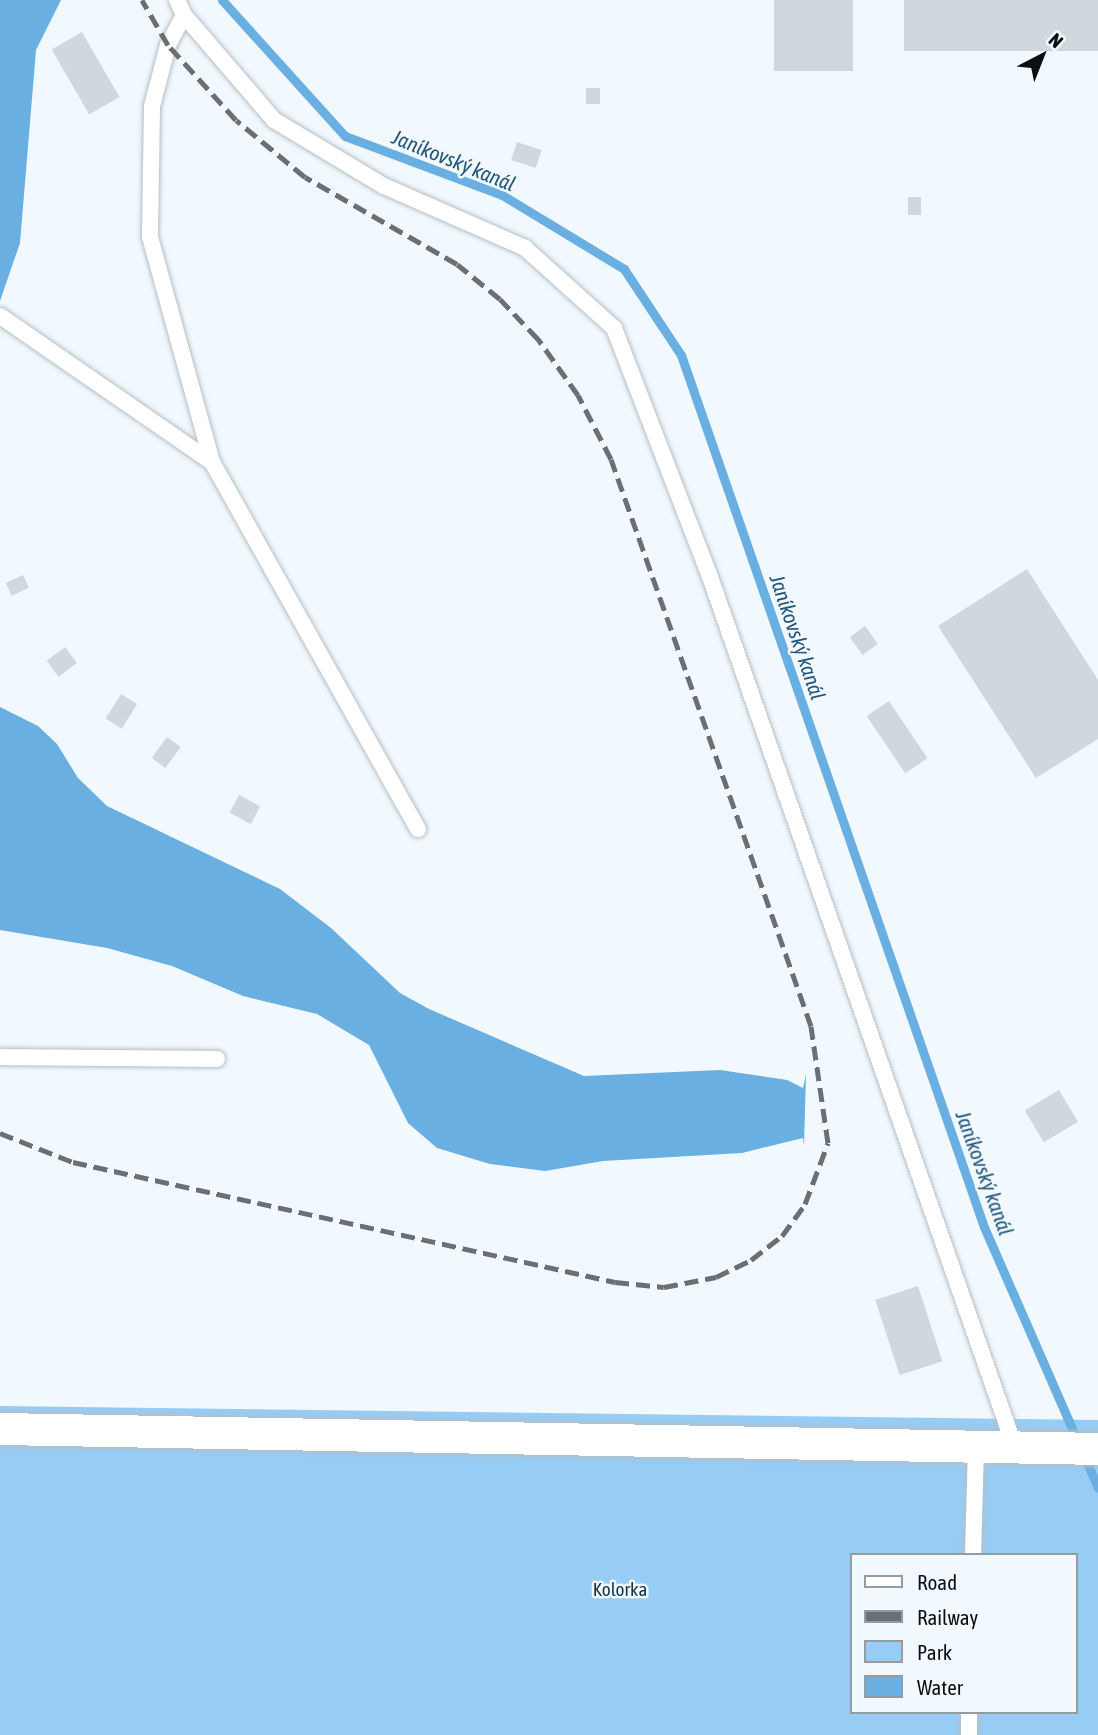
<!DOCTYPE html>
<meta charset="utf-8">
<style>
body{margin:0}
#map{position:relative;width:1098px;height:1735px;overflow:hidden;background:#f1f9ff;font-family:"Asap Condensed",sans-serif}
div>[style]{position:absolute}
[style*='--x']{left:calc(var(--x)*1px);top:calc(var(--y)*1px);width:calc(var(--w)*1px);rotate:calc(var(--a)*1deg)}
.green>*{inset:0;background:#97ccf4}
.water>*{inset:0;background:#69afe2}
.stream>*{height:9px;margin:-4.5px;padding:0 4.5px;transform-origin:4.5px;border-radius:4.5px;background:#69afe2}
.building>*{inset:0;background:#d0d8dd;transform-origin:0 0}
.roads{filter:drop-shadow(0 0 2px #b7bec4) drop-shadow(0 0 2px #b7bec4)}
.lane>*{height:16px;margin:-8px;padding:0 8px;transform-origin:8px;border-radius:8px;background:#fff}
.street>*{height:32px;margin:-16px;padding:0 16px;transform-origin:16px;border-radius:16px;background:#fff}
.rail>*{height:5px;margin-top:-2.5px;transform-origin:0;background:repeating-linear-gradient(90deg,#6a6f73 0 14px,transparent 0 21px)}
span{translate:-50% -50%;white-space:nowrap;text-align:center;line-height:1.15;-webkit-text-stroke:5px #f1f9ff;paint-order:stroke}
.park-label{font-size:19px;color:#113146}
.water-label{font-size:21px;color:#225679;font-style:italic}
.legend{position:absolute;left:850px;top:1553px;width:228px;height:161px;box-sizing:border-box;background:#f1f9ff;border:2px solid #959ba0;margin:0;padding:9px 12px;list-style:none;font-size:21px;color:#0c0f11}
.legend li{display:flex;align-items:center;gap:14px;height:35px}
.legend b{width:35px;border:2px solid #959ba0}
.north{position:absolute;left:1007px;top:21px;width:70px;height:70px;-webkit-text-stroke:5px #f1f9ff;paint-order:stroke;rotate:42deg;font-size:19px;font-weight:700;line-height:28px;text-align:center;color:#0c0f11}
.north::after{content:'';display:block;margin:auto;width:24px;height:32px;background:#0c0f11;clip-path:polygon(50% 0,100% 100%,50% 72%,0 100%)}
</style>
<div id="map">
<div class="green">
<div style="clip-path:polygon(evenodd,0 1406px,1098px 1420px,1098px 1735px,0 1735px,0 1406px,851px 1555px,1075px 1555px,1075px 1712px,851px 1712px,851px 1555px)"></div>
</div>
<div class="water">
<div style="clip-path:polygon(0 0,61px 0,36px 50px,20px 243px,0 301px)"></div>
<div style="clip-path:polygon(0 707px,38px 726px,57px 744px,78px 778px,107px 806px,280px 889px,331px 928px,400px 993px,429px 1009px,584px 1076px,720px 1070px,787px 1080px,803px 1088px,806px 1074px,804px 1146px,803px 1138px,742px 1153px,603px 1161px,545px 1171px,490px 1164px,437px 1148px,408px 1123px,369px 1045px,317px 1014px,243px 996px,172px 966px,107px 948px,0 930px)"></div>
</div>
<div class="stream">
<div style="--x:222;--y:0;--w:183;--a:47.9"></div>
<div style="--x:345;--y:136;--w:168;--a:20.6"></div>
<div style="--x:502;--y:195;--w:143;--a:31.2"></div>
<div style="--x:624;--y:269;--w:103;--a:56.5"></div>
<div style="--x:681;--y:355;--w:923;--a:70.84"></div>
<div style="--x:984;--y:1227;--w:235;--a:66.4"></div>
<div style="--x:1083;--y:1454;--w:37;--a:66"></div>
</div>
<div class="building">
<div style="left:774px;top:0;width:79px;height:71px"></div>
<div style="left:904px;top:0;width:194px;height:51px"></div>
<div style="left:82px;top:32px;width:75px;height:35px;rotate:60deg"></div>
<div style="left:586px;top:88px;width:14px;height:16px"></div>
<div style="left:517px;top:142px;width:26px;height:19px;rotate:18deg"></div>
<div style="left:908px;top:197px;width:13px;height:18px"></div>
<div style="clip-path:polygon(1027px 569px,1098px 680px,1098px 739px,1036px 778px,938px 626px)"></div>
<div style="left:23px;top:575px;width:14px;height:19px;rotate:65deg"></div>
<div style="left:865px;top:626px;width:22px;height:19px;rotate:54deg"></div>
<div style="left:65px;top:647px;width:20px;height:23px;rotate:53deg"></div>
<div style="left:121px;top:694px;width:19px;height:29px;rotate:32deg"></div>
<div style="left:889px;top:701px;width:69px;height:27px;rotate:56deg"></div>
<div style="left:167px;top:737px;width:17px;height:26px;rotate:36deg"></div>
<div style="left:239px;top:795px;width:24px;height:20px;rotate:28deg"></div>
<div style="left:1059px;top:1090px;width:37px;height:40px;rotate:59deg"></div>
<div style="left:918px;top:1286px;width:79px;height:45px;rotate:72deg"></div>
</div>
<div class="roads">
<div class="lane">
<div style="--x:177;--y:0;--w:17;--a:65"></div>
<div style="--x:184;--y:15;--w:138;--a:49.4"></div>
<div style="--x:274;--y:120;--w:128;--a:31"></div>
<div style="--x:384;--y:186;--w:154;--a:23.7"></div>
<div style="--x:525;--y:248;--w:120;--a:42"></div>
<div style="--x:614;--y:328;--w:264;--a:68.9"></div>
<div style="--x:709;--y:574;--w:926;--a:70.7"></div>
<div style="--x:184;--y:15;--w:34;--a:118"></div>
<div style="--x:168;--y:45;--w:63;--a:104.7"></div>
<div style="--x:152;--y:106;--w:131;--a:90.9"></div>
<div style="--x:150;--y:237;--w:233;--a:74.6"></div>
<div style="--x:212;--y:462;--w:421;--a:60.7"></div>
<div style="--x:0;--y:316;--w:257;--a:34.6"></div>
<div style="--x:0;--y:1057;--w:217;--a:0.5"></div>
<div style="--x:973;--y:1555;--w:108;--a:-88.4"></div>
<div style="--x:969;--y:1735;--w:23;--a:-90"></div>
</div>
<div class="street">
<div style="--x:0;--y:1429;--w:1098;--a:1.04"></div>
</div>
</div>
<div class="rail">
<div style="--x:0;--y:1133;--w:79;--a:21.7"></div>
<div style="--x:73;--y:1162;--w:555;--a:12.48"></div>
<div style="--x:615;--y:1282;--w:49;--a:5.8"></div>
<div style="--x:664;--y:1287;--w:53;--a:-10.9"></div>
<div style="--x:716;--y:1277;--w:39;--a:-26"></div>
<div style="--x:751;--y:1260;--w:39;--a:-38"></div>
<div style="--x:782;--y:1236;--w:39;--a:-54"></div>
<div style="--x:805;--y:1204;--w:65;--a:-69.3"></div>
<div style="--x:828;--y:1143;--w:118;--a:-98.3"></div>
<div style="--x:811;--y:1026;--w:601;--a:-109.43"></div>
<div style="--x:611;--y:459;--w:72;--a:-117.3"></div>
<div style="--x:578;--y:395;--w:69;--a:-125.5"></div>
<div style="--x:538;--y:339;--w:55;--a:-133.5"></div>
<div style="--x:500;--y:299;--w:55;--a:-140.9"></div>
<div style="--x:457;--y:264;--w:175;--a:-150.2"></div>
<div style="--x:305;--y:177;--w:89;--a:-140.4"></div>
<div style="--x:236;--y:120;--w:101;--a:-132.2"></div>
<div style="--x:168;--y:45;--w:52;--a:-120"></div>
</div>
<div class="park-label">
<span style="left:620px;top:1590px">Kolorka</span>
</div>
<div class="water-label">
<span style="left:454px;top:160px;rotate:22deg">Janíkovský kanál</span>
<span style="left:798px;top:637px;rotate:71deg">Janíkovský kanál</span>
<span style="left:985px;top:1173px;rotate:70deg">Janíkovský kanál</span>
</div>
<ul class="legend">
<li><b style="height:9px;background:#fff"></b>Road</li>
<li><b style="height:9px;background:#6a6f73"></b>Railway</li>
<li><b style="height:19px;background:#97ccf4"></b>Park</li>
<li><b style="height:19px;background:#69afe2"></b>Water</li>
</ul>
<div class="north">N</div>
</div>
